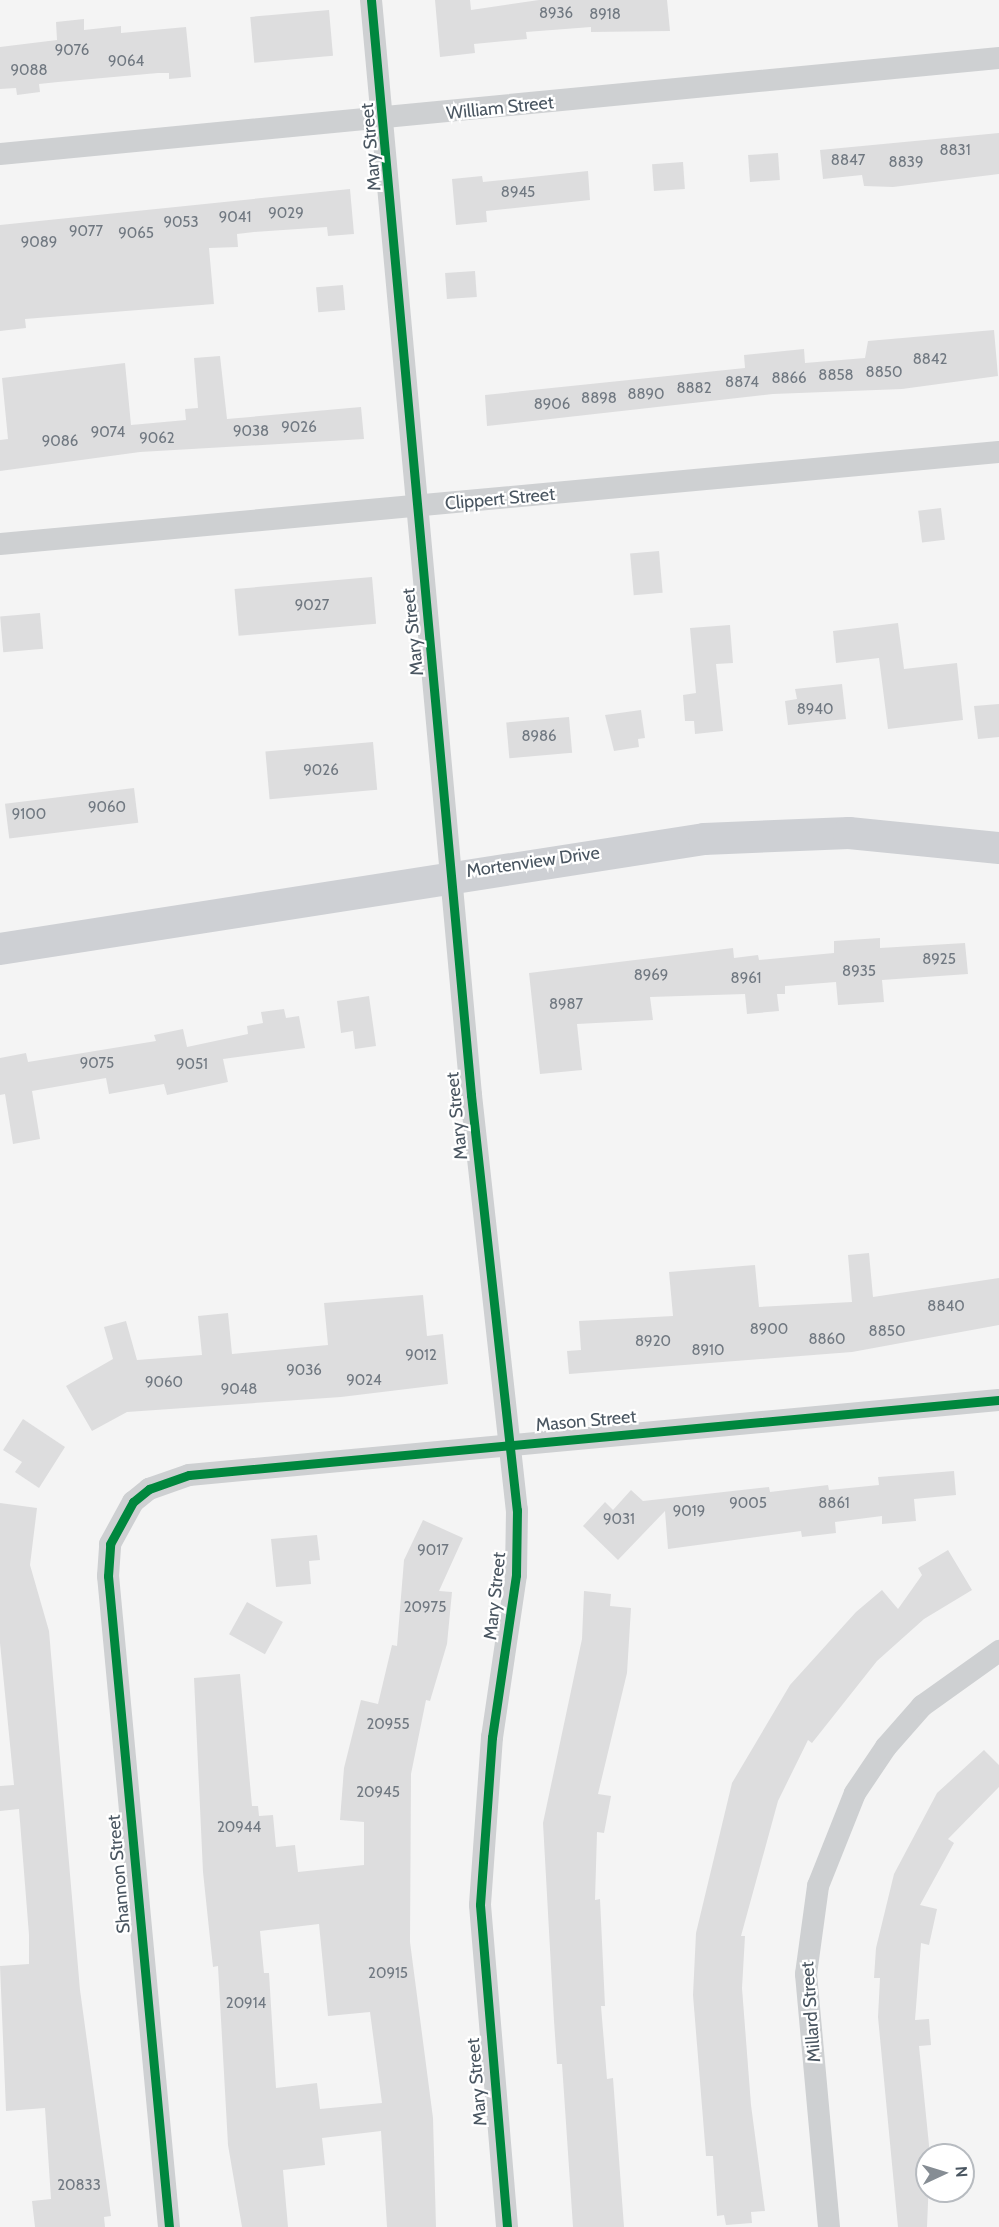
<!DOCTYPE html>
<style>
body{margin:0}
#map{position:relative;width:999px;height:2227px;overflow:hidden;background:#f4f4f4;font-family:Cabin,sans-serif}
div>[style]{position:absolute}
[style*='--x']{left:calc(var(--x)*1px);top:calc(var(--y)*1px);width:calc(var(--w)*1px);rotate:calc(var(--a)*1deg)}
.building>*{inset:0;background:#ddddde;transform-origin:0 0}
.street>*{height:22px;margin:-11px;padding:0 11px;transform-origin:11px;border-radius:11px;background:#ced0d2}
.secondary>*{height:32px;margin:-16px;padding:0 16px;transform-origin:16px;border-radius:16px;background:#ced0d4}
.cycleway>*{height:9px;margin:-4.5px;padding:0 4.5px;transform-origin:4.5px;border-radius:4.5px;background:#00873e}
span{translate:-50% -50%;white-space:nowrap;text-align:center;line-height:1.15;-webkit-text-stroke:4.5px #fff;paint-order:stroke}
.number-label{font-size:15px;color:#707881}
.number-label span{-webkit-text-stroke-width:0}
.street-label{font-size:18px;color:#4a5661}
.north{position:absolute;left:915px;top:2143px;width:60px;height:60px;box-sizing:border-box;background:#fff;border:2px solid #b7bbc0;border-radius:50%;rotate:86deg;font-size:16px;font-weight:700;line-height:24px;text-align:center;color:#4a5661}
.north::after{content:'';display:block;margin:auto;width:21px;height:27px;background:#868d94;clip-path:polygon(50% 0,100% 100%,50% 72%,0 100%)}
</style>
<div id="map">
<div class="building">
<div style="clip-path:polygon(435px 0,470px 0,471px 10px,539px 0,667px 0,670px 31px,591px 32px,591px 27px,526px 32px,527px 39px,474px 44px,475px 53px,440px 57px)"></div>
<div style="left:329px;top:10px;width:46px;height:79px;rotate:85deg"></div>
<div style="clip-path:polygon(84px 19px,84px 30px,121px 26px,121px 33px,186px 27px,191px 77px,169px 79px,169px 73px,158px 73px,58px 82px,39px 84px,40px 92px,17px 95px,16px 88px,0 89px,0 47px,57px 40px,56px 22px)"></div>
<div style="clip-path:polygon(999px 133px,999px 174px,893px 187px,864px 186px,862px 175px,823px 179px,820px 150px)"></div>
<div style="left:778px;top:153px;width:27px;height:30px;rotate:86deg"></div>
<div style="left:683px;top:162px;width:27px;height:31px;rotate:86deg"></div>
<div style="clip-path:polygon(588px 171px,590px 200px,486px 211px,487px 222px,456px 225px,452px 179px,482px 176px,483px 182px)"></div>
<div style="clip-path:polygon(350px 189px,354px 234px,328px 236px,327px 227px,254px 232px,237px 234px,238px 247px,209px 248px,214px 304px,25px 319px,26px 328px,0 331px,0 225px)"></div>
<div style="left:475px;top:271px;width:26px;height:30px;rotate:86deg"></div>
<div style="left:343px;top:285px;width:25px;height:27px;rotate:85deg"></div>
<div style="clip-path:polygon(994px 330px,998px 376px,902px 389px,773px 394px,487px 426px,485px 395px,745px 368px,744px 355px,804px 349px,805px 363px,865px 358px,868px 341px)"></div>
<div style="clip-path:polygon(220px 356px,227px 419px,361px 407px,364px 439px,140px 452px,0 471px,0 440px,8px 439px,2px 378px,125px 363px,131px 425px,186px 420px,185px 409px,198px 408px,194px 358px)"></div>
<div style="left:941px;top:508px;width:32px;height:23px;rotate:83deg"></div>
<div style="left:659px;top:551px;width:42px;height:29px;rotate:85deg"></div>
<div style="left:372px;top:577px;width:47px;height:138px;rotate:85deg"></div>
<div style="left:40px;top:613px;width:36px;height:40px;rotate:85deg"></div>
<div style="clip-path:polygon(898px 623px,904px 669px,957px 663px,963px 720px,888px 729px,879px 658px,836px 663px,833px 631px)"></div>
<div style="clip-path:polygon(730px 625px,733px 663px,716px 664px,723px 731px,695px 734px,694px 721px,685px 721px,683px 695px,696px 693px,690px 628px)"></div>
<div style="clip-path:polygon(842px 684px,846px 719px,788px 725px,785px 701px,797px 699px,795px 689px)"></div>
<div style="clip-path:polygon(999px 704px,999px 737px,978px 739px,974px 706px)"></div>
<div style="clip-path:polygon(641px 710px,645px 738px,638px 739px,639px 747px,614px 751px,605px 715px)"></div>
<div style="left:569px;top:717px;width:36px;height:63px;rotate:85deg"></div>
<div style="left:373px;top:742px;width:48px;height:108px;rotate:85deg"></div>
<div style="left:134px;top:788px;width:35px;height:130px;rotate:83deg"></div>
<div style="clip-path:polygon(880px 938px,880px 948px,965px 943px,968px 974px,882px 980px,884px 1002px,838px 1005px,836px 982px,785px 986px,785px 994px,777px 994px,779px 1011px,747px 1014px,745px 994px,650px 997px,653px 1020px,577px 1024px,582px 1070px,540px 1074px,529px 973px,733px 948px,734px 958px,758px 955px,759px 960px,834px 953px,834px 941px)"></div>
<div style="clip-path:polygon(369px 996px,376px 1046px,355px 1049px,353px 1031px,341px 1033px,337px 1001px)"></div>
<div style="clip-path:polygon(284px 1009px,286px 1018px,299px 1016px,305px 1048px,223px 1059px,228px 1082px,167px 1095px,164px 1084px,109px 1094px,106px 1078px,32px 1091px,40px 1139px,13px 1144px,5px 1094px,0 1095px,0 1058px,26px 1053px,28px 1062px,156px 1041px,154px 1035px,183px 1029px,187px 1047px,248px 1034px,247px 1026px,263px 1023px,261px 1012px)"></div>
<div style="clip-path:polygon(869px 1253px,873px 1297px,999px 1278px,999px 1325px,852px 1352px,569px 1374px,567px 1351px,581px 1350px,579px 1321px,673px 1316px,669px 1272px,755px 1265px,759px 1307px,852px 1302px,848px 1255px)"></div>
<div style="clip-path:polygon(423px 1295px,427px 1336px,443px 1334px,448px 1384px,341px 1397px,127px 1412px,92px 1431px,66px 1386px,113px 1359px,104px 1327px,126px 1321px,137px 1360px,202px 1355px,198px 1316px,228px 1313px,232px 1354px,328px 1345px,324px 1303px)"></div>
<div style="clip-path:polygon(23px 1419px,65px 1447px,39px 1488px,15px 1472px,22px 1462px,3px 1450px)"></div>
<div style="clip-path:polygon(954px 1471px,956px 1495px,914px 1499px,916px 1521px,882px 1524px,882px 1516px,835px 1522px,836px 1533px,802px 1537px,801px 1531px,668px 1549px,665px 1511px,618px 1560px,583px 1526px,605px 1502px,613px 1510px,631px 1490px,643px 1501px,769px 1487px,770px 1492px,828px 1485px,829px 1490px,879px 1485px,878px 1477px)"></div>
<div style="clip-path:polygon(0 1503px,37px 1508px,30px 1565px,49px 1631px,80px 1990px,111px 2216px,104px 2217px,105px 2227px,35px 2227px,32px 2201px,51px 2199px,45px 2108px,6px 2111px,0 1966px,29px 1964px,29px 1935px,19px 1809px,0 1811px,0 1786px,14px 1785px,0 1643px)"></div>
<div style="clip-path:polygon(evenodd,423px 1520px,463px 1538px,439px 1591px,452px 1592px,447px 1644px,430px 1701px,426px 1700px,411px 1774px,410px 1942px,433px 2118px,436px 2227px,387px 2227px,381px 2131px,322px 2138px,325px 2165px,283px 2170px,288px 2227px,242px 2227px,228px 2145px,218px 1966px,213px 1967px,203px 1872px,194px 1678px,240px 1674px,252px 1806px,258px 1806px,259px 1816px,273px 1815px,276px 1847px,295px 1845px,298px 1872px,364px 1865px,364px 1822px,340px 1820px,344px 1768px,361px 1700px,378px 1704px,392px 1645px,397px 1646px,404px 1560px,423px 1520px,319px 1924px,328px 2016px,370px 2012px,382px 2103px,320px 2109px,317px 2083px,276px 2088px,269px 1973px,264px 1973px,260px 1931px,319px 1924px)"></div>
<div style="clip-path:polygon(317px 1535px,320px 1560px,309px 1561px,311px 1584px,276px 1587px,271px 1539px)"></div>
<div style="clip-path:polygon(948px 1550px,972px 1590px,924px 1619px,877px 1661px,812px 1743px,808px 1740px,778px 1801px,741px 1936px,745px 1936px,742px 1988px,751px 2105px,765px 2211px,751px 2212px,752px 2223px,726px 2225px,724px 2215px,717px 2216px,713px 2156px,706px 2156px,693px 1995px,696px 1933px,732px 1783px,790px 1685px,856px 1612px,882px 1590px,898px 1609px,922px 1575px,918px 1568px)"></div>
<div style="clip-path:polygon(584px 1591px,611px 1594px,610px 1606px,631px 1608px,627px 1673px,598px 1794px,611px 1796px,604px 1833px,597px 1832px,595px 1900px,600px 1899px,605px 2006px,601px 2006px,607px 2079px,613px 2078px,624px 2227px,573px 2227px,562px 2064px,557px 2064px,554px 2021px,543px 1823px,582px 1639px)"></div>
<div style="left:247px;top:1602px;width:41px;height:37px;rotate:29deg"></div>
<div style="clip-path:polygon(984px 1750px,999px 1765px,999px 1787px,948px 1839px,954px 1843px,920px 1905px,937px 1909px,929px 1945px,921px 1943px,915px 2020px,929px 2019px,931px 2045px,919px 2046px,930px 2155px,927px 2227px,898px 2227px,878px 2017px,880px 1978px,874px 1978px,876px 1948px,894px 1874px,937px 1793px)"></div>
</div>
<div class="street">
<div style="--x:371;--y:0;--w:1100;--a:84.78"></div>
<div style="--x:471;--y:1095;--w:418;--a:83.7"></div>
<div style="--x:517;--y:1510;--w:65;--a:90.9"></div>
<div style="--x:516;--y:1575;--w:164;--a:98.4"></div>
<div style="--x:492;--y:1737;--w:168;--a:94.1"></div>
<div style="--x:480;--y:1905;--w:323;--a:85.2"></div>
<div style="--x:0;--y:154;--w:1004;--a:-5.49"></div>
<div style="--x:0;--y:544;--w:1003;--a:-5.26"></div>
<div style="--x:169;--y:2227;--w:654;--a:-95.35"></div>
<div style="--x:108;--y:1576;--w:32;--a:-86"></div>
<div style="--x:110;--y:1544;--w:48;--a:-61.3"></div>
<div style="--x:133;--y:1502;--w:21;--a:-39"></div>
<div style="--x:149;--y:1489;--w:42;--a:-19.3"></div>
<div style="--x:189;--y:1475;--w:813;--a:-5.29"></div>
<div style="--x:829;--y:2227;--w:254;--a:-95.2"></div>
<div style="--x:806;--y:1974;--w:89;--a:-82.2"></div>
<div style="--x:818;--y:1886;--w:100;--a:-68.3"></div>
<div style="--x:855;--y:1793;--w:55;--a:-56"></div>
<div style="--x:886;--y:1747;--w:55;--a:-48.7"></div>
<div style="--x:922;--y:1706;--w:95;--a:-35.5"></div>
</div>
<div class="secondary">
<div style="--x:0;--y:949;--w:713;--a:-8.88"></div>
<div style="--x:704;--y:839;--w:145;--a:-2.4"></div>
<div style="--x:849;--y:833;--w:151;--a:5.7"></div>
</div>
<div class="cycleway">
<div style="--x:371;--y:0;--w:1100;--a:84.78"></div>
<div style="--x:471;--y:1095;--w:418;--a:83.7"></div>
<div style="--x:517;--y:1510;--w:65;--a:90.9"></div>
<div style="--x:516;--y:1575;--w:164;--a:98.4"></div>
<div style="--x:492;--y:1737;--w:168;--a:94.1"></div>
<div style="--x:480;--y:1905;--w:323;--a:85.2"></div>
<div style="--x:169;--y:2227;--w:654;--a:-95.35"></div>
<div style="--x:108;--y:1576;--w:32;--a:-86"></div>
<div style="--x:110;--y:1544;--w:48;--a:-61.3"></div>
<div style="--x:133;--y:1502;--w:21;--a:-39"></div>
<div style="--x:149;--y:1489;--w:42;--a:-19.3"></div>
<div style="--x:189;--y:1475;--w:813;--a:-5.29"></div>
</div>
<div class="number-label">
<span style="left:556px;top:14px">8936</span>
<span style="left:605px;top:15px">8918</span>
<span style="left:72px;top:51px">9076</span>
<span style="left:126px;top:62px">9064</span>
<span style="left:29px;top:71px">9088</span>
<span style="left:955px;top:151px">8831</span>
<span style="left:848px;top:161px">8847</span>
<span style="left:906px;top:163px">8839</span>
<span style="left:518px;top:193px">8945</span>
<span style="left:286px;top:214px">9029</span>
<span style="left:235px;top:218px">9041</span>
<span style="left:181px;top:223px">9053</span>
<span style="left:86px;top:232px">9077</span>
<span style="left:136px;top:234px">9065</span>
<span style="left:39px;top:243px">9089</span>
<span style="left:930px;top:360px">8842</span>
<span style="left:884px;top:373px">8850</span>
<span style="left:836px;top:376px">8858</span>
<span style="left:789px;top:379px">8866</span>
<span style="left:742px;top:383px">8874</span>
<span style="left:694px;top:389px">8882</span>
<span style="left:646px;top:395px">8890</span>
<span style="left:599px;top:399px">8898</span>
<span style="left:552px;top:405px">8906</span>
<span style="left:299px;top:428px">9026</span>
<span style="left:251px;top:432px">9038</span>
<span style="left:108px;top:433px">9074</span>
<span style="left:157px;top:439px">9062</span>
<span style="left:60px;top:442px">9086</span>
<span style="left:312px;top:606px">9027</span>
<span style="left:815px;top:710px">8940</span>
<span style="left:539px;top:737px">8986</span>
<span style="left:321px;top:771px">9026</span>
<span style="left:107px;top:808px">9060</span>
<span style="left:29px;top:815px">9100</span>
<span style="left:939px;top:960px">8925</span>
<span style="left:859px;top:972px">8935</span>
<span style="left:651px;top:976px">8969</span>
<span style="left:746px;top:979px">8961</span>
<span style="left:566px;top:1005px">8987</span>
<span style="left:97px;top:1064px">9075</span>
<span style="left:192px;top:1065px">9051</span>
<span style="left:946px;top:1307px">8840</span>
<span style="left:769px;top:1330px">8900</span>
<span style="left:887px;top:1332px">8850</span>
<span style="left:827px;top:1340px">8860</span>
<span style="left:653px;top:1342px">8920</span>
<span style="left:708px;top:1351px">8910</span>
<span style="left:421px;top:1356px">9012</span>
<span style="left:304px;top:1371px">9036</span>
<span style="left:364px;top:1381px">9024</span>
<span style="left:164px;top:1383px">9060</span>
<span style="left:239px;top:1390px">9048</span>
<span style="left:748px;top:1504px">9005</span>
<span style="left:834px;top:1504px">8861</span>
<span style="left:689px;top:1512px">9019</span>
<span style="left:619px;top:1520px">9031</span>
<span style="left:433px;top:1551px">9017</span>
<span style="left:425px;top:1608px">20975</span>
<span style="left:388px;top:1725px">20955</span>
<span style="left:378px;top:1793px">20945</span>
<span style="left:239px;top:1828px">20944</span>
<span style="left:388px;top:1974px">20915</span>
<span style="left:246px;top:2004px">20914</span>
<span style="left:79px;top:2186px">20833</span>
</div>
<div class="street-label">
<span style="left:500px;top:108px;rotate:-6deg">William Street</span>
<span style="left:371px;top:147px;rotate:-95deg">Mary Street</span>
<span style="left:500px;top:499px;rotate:-5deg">Clippert Street</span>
<span style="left:413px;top:632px;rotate:-96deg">Mary Street</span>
<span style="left:533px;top:862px;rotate:-8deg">Mortenview Drive</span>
<span style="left:457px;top:1116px;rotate:-96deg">Mary Street</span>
<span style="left:586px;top:1421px;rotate:-5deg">Mason Street</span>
<span style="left:495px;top:1596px;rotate:-84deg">Mary Street</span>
<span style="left:119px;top:1874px;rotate:-95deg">Shannon Street</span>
<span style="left:811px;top:2012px;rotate:-94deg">Millard Street</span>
<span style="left:477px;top:2082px;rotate:-95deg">Mary Street</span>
</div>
<div class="north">N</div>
</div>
